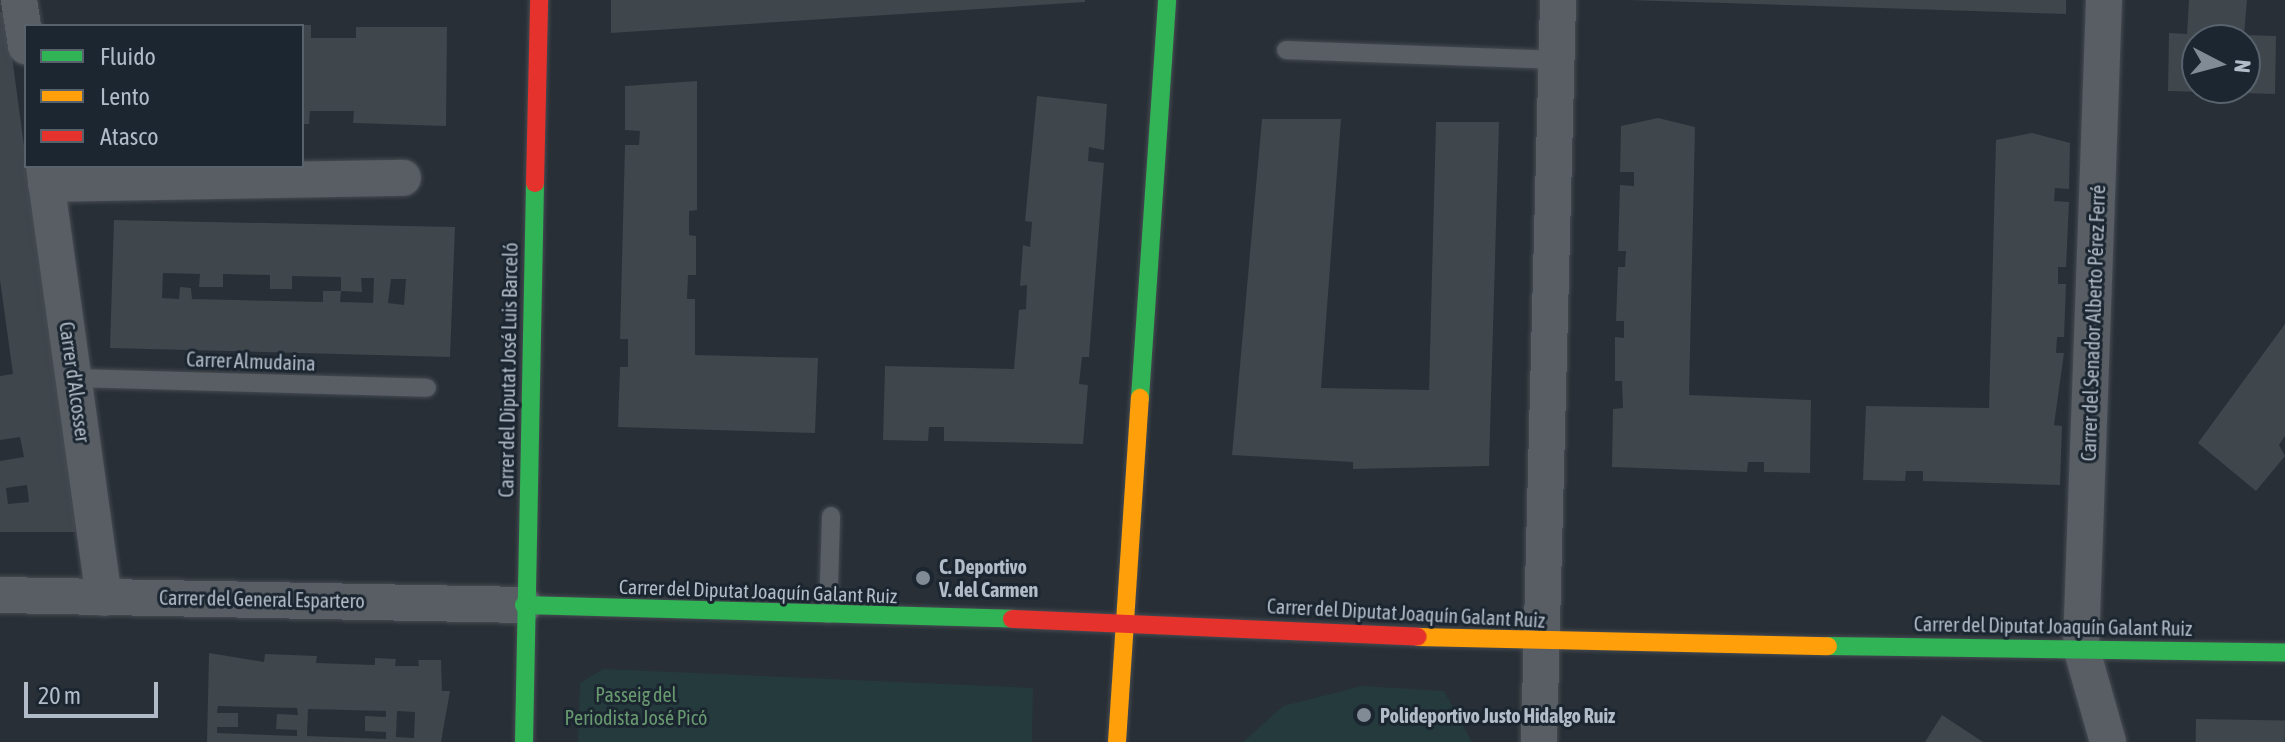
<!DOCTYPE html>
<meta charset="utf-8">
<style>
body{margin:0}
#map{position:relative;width:2285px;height:742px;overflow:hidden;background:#282f36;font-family:"Asap Condensed",sans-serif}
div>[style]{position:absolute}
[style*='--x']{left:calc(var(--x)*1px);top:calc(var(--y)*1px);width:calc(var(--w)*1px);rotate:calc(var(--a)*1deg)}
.green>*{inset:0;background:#253a3c}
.building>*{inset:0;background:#3f464c;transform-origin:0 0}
.roads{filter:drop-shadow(0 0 2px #464b51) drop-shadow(0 0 2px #464b51)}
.lane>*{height:18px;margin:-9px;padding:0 9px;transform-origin:9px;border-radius:9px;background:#585e64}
.street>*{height:36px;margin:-18px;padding:0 18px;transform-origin:18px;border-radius:18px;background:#585e64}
.fast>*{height:18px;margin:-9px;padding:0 9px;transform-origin:9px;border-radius:9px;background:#30b455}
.slow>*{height:18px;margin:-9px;padding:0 9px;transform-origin:9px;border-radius:9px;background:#ff9f0a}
.jam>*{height:18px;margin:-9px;padding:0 9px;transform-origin:9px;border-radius:9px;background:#e5322d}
.dots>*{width:22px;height:22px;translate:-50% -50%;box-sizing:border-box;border:4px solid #1b2631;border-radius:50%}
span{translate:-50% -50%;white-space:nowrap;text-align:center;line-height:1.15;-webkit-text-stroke:6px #1b2631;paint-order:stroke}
.street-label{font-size:20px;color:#b1bcc8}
.poi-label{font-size:20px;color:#b1bcc8;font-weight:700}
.left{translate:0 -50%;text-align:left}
.park-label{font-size:20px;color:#68996f}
.legend{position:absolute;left:24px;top:24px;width:280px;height:144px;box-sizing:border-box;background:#1b2631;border:2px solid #57626d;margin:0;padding:10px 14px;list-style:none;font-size:24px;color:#b1bcc8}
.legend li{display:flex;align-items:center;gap:16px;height:40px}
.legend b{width:40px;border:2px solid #57626d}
.north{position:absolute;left:2181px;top:24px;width:80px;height:80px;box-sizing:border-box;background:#1b2631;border:2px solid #57626d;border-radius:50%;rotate:96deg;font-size:22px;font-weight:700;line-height:32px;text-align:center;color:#b1bcc8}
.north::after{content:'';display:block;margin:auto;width:28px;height:36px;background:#818b95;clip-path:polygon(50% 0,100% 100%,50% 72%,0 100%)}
.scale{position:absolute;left:24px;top:682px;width:134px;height:36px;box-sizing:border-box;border:4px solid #b1bcc8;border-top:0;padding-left:10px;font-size:24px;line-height:28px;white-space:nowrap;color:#b1bcc8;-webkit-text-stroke:6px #1b2631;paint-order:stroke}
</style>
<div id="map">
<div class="green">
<div style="clip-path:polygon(603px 669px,1033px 688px,1032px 742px,578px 742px,580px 683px)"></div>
<div style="clip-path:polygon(1362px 686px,1444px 691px,1472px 742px,1243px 742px,1283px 706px)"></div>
</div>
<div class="building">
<div style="clip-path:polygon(611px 0,1085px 0,1085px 2px,611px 33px)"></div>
<div style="clip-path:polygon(1628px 0,2066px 0,2066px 14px)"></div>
<div style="clip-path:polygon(evenodd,2189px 0,2247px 0,2244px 35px,2276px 36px,2275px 94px,2168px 91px,2169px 33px,2187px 34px,2189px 0,2197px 40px,2245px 40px,2245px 88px,2197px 88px,2197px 40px)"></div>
<div style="clip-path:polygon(evenodd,0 12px,6px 12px,76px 532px,0 532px,0 461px,24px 457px,20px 437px,0 440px,0 376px,13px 374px,0 280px,0 12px,27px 485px,29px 502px,8px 504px,6px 488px,27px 485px)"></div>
<div style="clip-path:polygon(302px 25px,311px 25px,311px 38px,356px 38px,356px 27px,447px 27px,446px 126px,353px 123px,354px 111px,310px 111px,309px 124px,302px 124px)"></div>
<div style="clip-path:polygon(697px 81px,697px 210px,689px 211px,689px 235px,696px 236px,696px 275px,688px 275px,687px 299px,695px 299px,695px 355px,818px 358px,815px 433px,618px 427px,620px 367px,628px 367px,628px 339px,620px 339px,625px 145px,639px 145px,640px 131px,625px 130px,625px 86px)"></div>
<div style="clip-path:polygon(1037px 96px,1107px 104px,1104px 150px,1089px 147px,1088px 161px,1104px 163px,1089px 357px,1082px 357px,1079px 384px,1088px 385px,1083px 444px,944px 441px,944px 427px,929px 427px,928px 441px,883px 440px,885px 366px,1014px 369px,1019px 310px,1026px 309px,1027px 285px,1020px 286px,1023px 245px,1030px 247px,1032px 222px,1025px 221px)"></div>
<div style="clip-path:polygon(1658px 118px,1695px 127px,1689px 395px,1811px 400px,1810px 473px,1764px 472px,1764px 462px,1748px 462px,1747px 472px,1612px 467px,1613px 409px,1623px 408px,1622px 381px,1615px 381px,1615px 337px,1624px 338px,1624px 321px,1616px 321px,1618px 267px,1625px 267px,1626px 251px,1618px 251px,1620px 185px,1634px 186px,1634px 172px,1620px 172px,1621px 126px)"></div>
<div style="clip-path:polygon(1262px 119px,1341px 119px,1321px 388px,1429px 390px,1436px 122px,1499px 122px,1489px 466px,1353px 469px,1353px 462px,1232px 455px)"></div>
<div style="clip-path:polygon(2032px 133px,2070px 143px,2069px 189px,2055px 188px,2054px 201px,2069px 202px,2066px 267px,2058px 267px,2058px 284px,2066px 284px,2064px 337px,2057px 337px,2056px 353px,2064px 353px,2054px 425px,2062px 426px,2060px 485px,1923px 481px,1923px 471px,1906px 471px,1905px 481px,1863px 480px,1866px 406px,1989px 408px,1996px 140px)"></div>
<div style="clip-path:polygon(evenodd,114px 220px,455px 227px,450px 357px,110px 348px,114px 220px,163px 273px,200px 274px,199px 287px,223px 287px,223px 274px,270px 275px,270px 289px,292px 289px,292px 276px,341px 277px,341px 291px,362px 292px,361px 278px,374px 278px,373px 303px,340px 302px,341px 291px,323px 291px,323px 302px,192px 299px,191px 288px,180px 287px,179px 299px,162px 298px,163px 273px,114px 220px,391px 279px,406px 279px,404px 305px,388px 303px,391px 279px)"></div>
<div style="clip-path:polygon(2285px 324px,2285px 436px,2279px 445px,2285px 456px,2256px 491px,2198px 443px)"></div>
<div style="clip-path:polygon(evenodd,209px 653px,264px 662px,265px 654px,317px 656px,316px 663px,375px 665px,375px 658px,396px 659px,395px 666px,419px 666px,418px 660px,441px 660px,442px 691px,450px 691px,441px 742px,207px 742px,209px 653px,218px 706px,297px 708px,298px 715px,277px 714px,276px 729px,297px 730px,297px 736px,217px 733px,217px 727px,238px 727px,238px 713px,217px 713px,218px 706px,209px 653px,308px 709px,386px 711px,386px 717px,365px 716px,365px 731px,386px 732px,386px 739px,307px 736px,308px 709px,209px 653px,397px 711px,415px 712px,414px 738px,396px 737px,397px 711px)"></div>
<div style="clip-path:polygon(1942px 715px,1983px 742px,1925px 742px)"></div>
<div style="left:2196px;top:719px;width:89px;height:23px;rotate:1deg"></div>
</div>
<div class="roads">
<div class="lane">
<div style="--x:1286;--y:50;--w:271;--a:2.1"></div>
<div style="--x:75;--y:378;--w:352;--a:1.6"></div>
<div style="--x:828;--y:614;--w:98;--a:-88.2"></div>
</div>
<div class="street">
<div style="--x:19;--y:0;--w:47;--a:81.3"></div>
<div style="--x:2104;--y:0;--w:647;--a:92.04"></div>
<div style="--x:2081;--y:647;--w:99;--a:74.1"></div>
<div style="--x:44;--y:166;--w:436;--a:82.1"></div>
<div style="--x:46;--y:184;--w:357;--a:-1"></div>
<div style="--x:0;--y:595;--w:524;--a:1.09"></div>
<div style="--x:1539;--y:742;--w:742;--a:-88.53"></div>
</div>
<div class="fast">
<div style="--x:1140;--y:398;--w:399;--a:-86.1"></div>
<div style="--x:524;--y:605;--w:488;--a:1.6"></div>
<div style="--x:1828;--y:646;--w:457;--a:0.8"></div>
<div style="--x:524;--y:742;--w:559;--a:-88.87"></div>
</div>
<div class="slow">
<div style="--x:1418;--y:637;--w:410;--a:1.3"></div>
<div style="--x:1117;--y:742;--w:345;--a:-86.2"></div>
</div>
<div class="jam">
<div style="--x:535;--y:183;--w:183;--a:-88.7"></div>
<div style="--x:1012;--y:619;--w:406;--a:2.5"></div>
</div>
</div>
<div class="dots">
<div style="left:923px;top:578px;background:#818b95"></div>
<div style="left:1364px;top:715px;background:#818b95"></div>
</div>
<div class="street-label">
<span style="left:2093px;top:323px;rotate:-88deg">Carrer del Senador Alberto Pérez Ferré</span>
<span style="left:251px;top:361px;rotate:2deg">Carrer Almudaina</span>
<span style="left:508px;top:370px;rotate:-89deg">Carrer del Diputat José Luis Barceló</span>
<span style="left:75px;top:382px;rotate:82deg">Carrer d'Alcosser</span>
<span style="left:758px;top:591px;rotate:2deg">Carrer del Diputat Joaquín Galant Ruiz</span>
<span style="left:262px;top:599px;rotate:1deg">Carrer del General Espartero</span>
<span style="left:1406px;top:613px;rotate:3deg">Carrer del Diputat Joaquín Galant Ruiz</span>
<span style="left:2053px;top:626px;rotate:1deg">Carrer del Diputat Joaquín Galant Ruiz</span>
</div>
<div class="poi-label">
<span class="left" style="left:939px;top:578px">C. Deportivo<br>V. del Carmen</span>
<span class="left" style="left:1380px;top:715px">Polideportivo Justo Hidalgo Ruiz</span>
</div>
<div class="park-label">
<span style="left:636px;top:706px">Passeig del<br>Periodista José Picó</span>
</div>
<ul class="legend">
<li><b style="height:10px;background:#30b455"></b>Fluido</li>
<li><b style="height:10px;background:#ff9f0a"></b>Lento</li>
<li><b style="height:10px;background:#e5322d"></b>Atasco</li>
</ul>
<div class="north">N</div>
<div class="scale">20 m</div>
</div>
